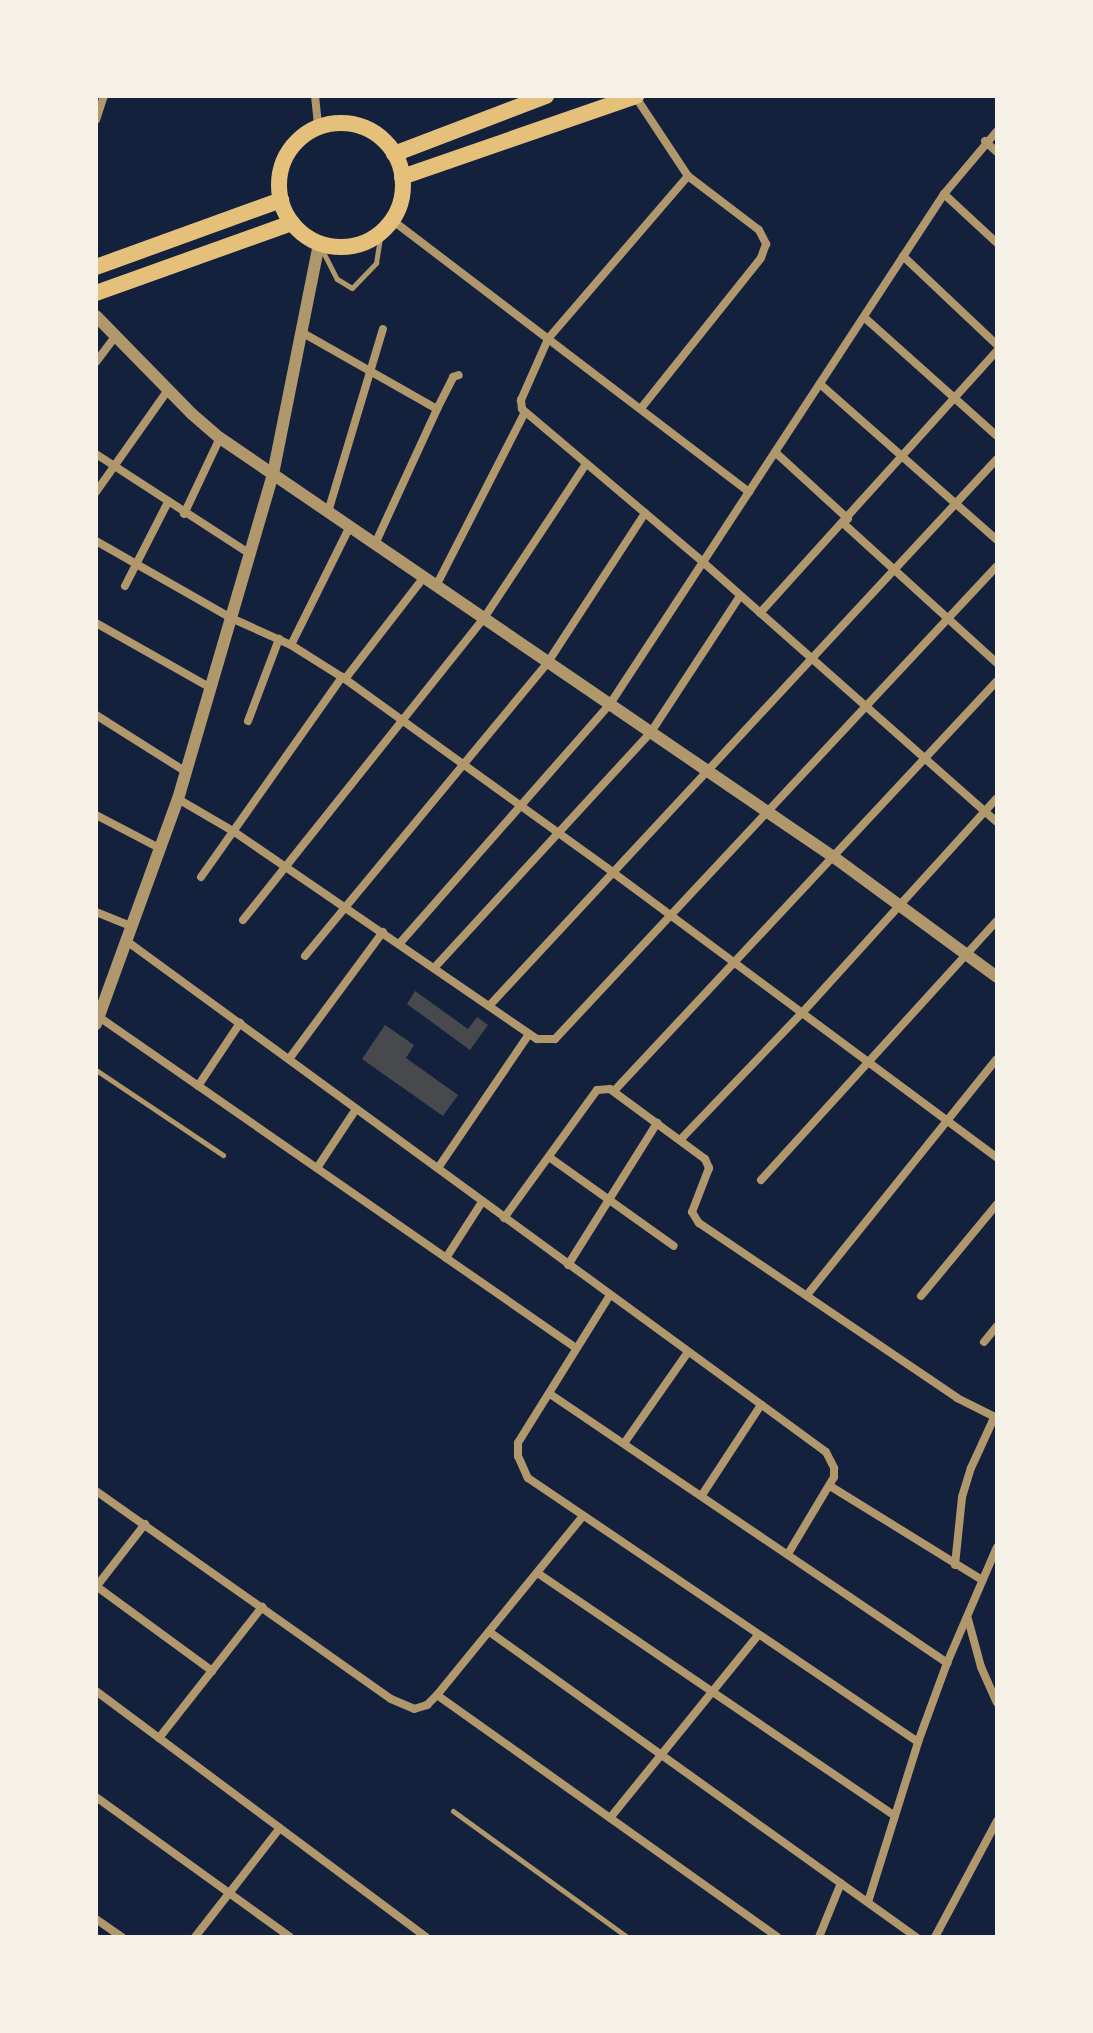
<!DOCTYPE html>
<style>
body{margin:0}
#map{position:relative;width:1093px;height:2033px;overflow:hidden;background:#14213d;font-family:Inter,sans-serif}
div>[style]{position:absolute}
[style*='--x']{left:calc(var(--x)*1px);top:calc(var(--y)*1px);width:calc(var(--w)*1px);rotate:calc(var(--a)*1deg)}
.building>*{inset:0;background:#48494c}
.service>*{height:5px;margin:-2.5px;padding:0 2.5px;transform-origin:2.5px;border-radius:2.5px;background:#b1986c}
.minor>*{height:8px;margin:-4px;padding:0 4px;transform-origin:4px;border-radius:4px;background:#b1986c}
.tertiary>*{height:12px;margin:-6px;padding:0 6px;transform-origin:6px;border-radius:6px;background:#b1986c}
.primary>*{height:16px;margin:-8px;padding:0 8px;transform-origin:8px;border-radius:8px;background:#e5c07b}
.primary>.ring{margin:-8px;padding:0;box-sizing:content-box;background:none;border:16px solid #e5c07b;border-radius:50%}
span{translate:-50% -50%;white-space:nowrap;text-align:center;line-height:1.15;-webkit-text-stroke:6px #f6f1e7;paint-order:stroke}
.frame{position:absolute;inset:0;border:98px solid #f6f1e7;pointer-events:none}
</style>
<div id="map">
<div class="building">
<div style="clip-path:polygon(415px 991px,468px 1029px,477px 1017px,488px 1025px,470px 1050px,407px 1004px)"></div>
<div style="clip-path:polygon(385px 1025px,414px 1045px,406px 1058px,458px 1095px,443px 1116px,362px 1059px)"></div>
</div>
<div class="service">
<div style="--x:321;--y:248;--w:35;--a:63"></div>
<div style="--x:337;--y:279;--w:17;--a:31"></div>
<div style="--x:352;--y:288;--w:35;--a:-46"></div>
<div style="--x:376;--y:263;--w:30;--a:-81"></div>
<div style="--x:96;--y:1070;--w:153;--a:33.8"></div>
<div style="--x:453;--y:1811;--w:215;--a:35.9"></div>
</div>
<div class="minor">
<div style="--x:315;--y:96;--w:31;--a:84"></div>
<div style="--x:635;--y:96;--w:96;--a:56.5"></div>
<div style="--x:688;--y:176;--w:89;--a:37.3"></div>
<div style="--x:759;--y:230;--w:16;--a:63"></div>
<div style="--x:766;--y:244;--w:15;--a:110"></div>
<div style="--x:761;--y:258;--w:191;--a:128.6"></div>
<div style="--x:96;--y:120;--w:25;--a:-72"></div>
<div style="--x:985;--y:141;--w:16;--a:43"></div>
<div style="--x:688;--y:176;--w:215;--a:130.7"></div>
<div style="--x:548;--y:339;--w:67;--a:113.9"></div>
<div style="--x:521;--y:400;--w:9;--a:84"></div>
<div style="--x:522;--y:409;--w:238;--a:40.2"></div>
<div style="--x:704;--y:563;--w:391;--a:41.5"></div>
<div style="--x:944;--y:194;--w:72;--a:42.8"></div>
<div style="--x:392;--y:220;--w:449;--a:37.3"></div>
<div style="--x:903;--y:256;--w:129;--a:43.4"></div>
<div style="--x:865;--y:318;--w:177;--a:41.8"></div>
<div style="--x:303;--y:333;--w:154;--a:29.6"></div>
<div style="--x:96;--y:362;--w:31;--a:-53"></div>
<div style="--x:820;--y:384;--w:236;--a:41.4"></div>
<div style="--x:775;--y:452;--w:99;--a:42.5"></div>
<div style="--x:96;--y:454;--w:184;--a:33"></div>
<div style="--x:96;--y:492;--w:125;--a:-54.8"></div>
<div style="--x:328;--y:512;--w:191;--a:-73.3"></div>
<div style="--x:184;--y:514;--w:84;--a:-64.7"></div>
<div style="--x:844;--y:524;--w:207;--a:42.3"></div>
<div style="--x:96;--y:541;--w:155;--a:29.7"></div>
<div style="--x:231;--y:618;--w:66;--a:24.2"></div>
<div style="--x:291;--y:645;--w:64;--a:32.2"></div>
<div style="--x:345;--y:679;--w:328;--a:35.8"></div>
<div style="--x:611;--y:871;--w:481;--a:36.6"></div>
<div style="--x:375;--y:544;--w:149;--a:-65.3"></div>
<div style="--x:437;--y:409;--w:36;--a:-63"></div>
<div style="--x:453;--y:377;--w:6;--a:-18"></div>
<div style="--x:125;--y:586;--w:92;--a:-62.9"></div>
<div style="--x:436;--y:586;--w:193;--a:-62.9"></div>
<div style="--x:760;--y:613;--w:353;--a:-47.9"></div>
<div style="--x:96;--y:623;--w:132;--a:29.5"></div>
<div style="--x:291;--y:645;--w:133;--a:-63.6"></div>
<div style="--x:345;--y:679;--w:129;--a:-52.2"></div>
<div style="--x:96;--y:715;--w:107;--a:32.3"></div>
<div style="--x:248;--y:721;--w:88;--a:-69.3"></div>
<div style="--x:178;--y:799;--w:64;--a:30.2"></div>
<div style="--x:233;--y:831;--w:368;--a:34.4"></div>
<div style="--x:537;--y:1039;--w:18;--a:0"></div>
<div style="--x:555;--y:1039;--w:647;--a:-46.94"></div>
<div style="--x:96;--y:815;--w:73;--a:27.6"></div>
<div style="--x:201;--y:877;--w:245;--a:-54.8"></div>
<div style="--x:96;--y:912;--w:40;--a:22"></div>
<div style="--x:243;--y:920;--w:386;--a:-51.4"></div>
<div style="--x:484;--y:618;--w:185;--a:-56.5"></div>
<div style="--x:128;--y:942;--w:864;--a:36.15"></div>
<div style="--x:826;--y:1452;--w:18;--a:63"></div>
<div style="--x:834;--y:1468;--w:9;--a:90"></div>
<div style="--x:834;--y:1477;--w:90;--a:120.9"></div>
<div style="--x:400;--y:943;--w:318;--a:-48.7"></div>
<div style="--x:610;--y:704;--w:610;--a:-56.78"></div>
<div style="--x:944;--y:194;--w:82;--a:-49.9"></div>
<div style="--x:305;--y:956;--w:381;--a:-50.4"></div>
<div style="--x:548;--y:662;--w:178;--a:-56.9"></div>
<div style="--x:435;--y:967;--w:319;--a:-47.4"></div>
<div style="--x:651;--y:732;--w:163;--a:-56.8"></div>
<div style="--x:490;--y:1005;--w:745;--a:-47.12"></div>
<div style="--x:99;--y:1017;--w:581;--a:34.76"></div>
<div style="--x:289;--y:1059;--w:158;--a:-53.5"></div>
<div style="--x:198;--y:1086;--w:76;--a:-56.3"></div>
<div style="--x:614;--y:1091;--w:561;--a:-46.95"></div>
<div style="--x:680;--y:1140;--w:176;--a:-46.2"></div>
<div style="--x:802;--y:1013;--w:290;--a:-47.8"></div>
<div style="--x:549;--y:1157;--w:153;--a:35.5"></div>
<div style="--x:317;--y:1168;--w:71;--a:-56.5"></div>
<div style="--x:438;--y:1168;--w:162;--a:-55.8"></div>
<div style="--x:761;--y:1180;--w:350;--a:-47.7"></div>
<div style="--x:504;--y:1218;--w:158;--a:-54"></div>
<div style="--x:597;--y:1090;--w:13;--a:-4"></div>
<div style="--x:610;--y:1089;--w:118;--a:36.4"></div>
<div style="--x:705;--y:1159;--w:10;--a:66"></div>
<div style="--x:709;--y:1168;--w:47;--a:111.1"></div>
<div style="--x:692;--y:1212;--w:13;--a:58"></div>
<div style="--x:699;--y:1223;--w:312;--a:34.1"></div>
<div style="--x:957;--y:1398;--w:45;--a:26.6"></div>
<div style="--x:446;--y:1258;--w:67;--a:-57.3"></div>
<div style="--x:568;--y:1265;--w:168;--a:-57.9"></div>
<div style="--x:610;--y:1295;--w:174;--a:121.9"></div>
<div style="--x:518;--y:1443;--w:13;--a:90"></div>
<div style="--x:518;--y:1456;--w:24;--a:66"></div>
<div style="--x:528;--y:1478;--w:471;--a:34.1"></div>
<div style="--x:807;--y:1295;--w:303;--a:-51.2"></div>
<div style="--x:921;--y:1296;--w:119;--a:-50.4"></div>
<div style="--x:984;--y:1342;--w:21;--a:-51"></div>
<div style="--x:550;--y:1394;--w:480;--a:34.1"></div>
<div style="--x:625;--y:1442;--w:110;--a:-55"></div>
<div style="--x:830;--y:1486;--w:179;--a:31.7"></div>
<div style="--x:96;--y:1491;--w:361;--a:35.2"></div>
<div style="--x:391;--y:1699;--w:25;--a:23"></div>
<div style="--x:414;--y:1709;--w:14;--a:-17"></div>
<div style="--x:427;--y:1705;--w:14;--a:-45"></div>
<div style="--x:437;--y:1695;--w:231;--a:-50.8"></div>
<div style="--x:702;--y:1495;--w:108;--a:-56.8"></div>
<div style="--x:955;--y:1565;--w:68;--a:-84.1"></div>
<div style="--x:962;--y:1497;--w:30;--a:-73"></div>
<div style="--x:971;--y:1468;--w:55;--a:-65.3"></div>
<div style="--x:539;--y:1574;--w:430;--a:34.2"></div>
<div style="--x:96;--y:1586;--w:144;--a:36.2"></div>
<div style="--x:96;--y:1587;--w:80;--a:-52.1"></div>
<div style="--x:968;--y:1619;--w:50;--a:74.8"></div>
<div style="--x:981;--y:1667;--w:39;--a:66"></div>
<div style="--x:491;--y:1633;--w:523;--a:35.58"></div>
<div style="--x:96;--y:1691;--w:412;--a:36.7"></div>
<div style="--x:437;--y:1695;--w:417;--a:35.4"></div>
<div style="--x:159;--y:1738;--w:167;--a:-51.8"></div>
<div style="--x:96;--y:1797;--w:239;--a:35.8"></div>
<div style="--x:610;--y:1818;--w:235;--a:-51"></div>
<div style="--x:868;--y:1902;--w:168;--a:-72.6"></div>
<div style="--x:918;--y:1742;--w:84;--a:-69.8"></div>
<div style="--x:947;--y:1663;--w:126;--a:-66.7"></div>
<div style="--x:96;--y:1919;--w:32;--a:35"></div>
<div style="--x:195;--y:1937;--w:138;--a:-52.1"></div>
<div style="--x:819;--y:1937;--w:58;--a:-67.8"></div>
<div style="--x:935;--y:1937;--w:132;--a:-61.9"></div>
</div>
<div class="tertiary">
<div style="--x:96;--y:316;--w:137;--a:45.6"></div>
<div style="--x:192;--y:414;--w:37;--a:41"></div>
<div style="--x:220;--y:438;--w:745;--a:34.33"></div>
<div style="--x:835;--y:858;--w:201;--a:36.3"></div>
<div style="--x:96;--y:1024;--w:239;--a:-70"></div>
<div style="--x:178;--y:799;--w:339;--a:-73.7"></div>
<div style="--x:273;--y:474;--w:236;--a:-78.7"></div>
</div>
<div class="primary">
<div class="ring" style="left:279px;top:123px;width:108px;height:108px"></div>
<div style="--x:394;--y:154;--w:163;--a:-20.9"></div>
<div style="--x:402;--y:177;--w:248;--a:-19.1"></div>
<div style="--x:96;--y:267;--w:197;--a:-19.9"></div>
<div style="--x:96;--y:293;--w:208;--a:-19.7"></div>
</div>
<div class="frame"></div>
</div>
